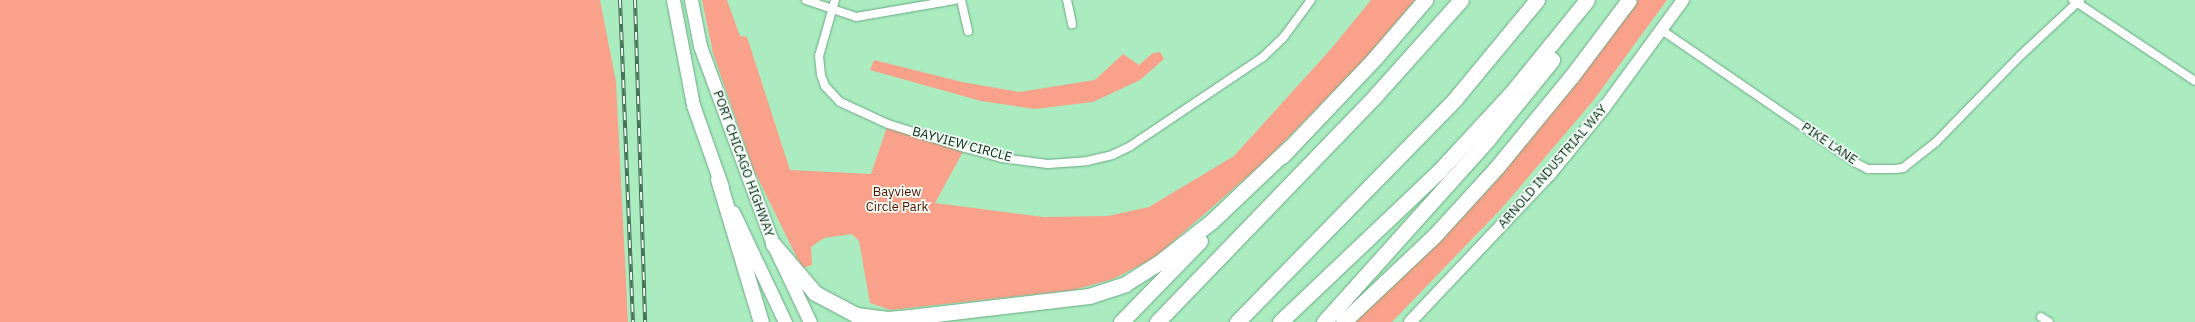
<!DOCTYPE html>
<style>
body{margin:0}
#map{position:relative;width:2195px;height:322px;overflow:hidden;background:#aaebc0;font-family:"IBM Plex Sans",sans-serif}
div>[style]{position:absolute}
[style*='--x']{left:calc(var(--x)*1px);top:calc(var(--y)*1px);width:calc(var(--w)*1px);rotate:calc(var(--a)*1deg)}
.green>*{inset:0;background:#f9a18a}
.roads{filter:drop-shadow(0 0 1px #6aaa81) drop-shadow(0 0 1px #6aaa81)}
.street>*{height:8px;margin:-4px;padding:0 4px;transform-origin:4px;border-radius:4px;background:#fff}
.secondary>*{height:12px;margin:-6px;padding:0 6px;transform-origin:6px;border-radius:6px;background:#fff}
.primary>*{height:13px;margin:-6.5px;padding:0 6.5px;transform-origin:6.5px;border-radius:6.5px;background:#fff}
.highway>*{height:15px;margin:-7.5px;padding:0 7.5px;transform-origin:7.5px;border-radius:7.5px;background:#fff}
.rail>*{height:4px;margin-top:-2px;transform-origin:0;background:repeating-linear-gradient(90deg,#f1fef5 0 8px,#466f55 0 16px);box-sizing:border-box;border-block:1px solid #466f55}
span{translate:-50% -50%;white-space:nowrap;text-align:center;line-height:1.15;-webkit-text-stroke:3.5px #f1fef5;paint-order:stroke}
.street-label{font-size:13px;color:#0d2818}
.park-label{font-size:13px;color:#561000}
</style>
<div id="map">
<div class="green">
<div style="clip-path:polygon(0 0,600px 0,616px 82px,628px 322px,0 322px)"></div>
<div style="clip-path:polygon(702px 0,727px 0,740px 36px,747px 37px,790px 170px,871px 174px,888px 124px,965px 148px,935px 203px,1044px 217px,1108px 216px,1149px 207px,1234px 156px,1331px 49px,1371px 0,1415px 0,1365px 59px,1265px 161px,1154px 258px,1113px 279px,1073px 290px,890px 310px,870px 303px,859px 241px,852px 234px,824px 238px,811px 247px,812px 265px,803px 268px,797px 258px,753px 168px,713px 53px)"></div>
<div style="clip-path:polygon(1629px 0,1667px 0,1593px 101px,1501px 209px,1392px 322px,1343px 322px,1424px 245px)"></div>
<div style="clip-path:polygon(1160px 52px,1164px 59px,1140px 80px,1093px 102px,1035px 109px,981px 101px,870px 70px,874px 60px,962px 82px,1019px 92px,1095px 80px,1123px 54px,1139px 65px,1153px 53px)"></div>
</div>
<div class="roads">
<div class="street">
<div style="--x:806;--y:0;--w:53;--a:18.8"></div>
<div style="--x:856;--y:17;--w:100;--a:-9.7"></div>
<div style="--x:835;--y:0;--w:58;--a:105.9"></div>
<div style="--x:819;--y:56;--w:19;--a:84"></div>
<div style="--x:821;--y:75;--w:12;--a:70"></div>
<div style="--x:825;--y:86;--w:22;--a:47"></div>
<div style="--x:840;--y:102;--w:53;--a:24.6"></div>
<div style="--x:888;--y:124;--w:81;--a:17.3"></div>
<div style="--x:965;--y:148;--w:38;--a:15"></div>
<div style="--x:1002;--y:158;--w:46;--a:7.4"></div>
<div style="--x:1048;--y:164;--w:39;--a:-4"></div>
<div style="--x:1087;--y:161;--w:26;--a:-13"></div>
<div style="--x:1112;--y:155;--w:19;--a:-25"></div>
<div style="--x:1129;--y:147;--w:161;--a:-33.9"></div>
<div style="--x:1263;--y:57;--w:28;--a:-44"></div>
<div style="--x:1283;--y:38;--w:47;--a:-53.6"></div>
<div style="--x:961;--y:0;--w:32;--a:77"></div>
<div style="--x:1067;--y:0;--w:25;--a:78"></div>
<div style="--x:2073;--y:0;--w:146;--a:33.6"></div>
<div style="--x:1663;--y:31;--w:232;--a:34.4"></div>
<div style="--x:1854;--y:162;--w:16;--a:27"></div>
<div style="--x:1868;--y:169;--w:27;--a:0"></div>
<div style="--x:1895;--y:169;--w:8;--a:-7"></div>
<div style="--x:1903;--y:168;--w:42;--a:-38.2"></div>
<div style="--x:1936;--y:142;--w:122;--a:-45.7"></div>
<div style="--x:2021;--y:55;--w:81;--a:-43"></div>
<div style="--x:2041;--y:317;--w:9;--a:32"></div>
</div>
<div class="secondary">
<div style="--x:1410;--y:322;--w:204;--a:-46.6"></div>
<div style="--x:1550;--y:174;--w:85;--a:-50.7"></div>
<div style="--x:1604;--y:108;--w:134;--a:-53.8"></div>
</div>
<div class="primary">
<div style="--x:673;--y:0;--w:107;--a:79.2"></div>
<div style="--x:693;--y:105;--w:87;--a:70.5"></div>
<div style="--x:691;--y:0;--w:47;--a:78.9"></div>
<div style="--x:700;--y:46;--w:211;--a:69.8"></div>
<div style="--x:773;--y:244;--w:86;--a:64.6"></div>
<div style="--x:733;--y:212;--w:122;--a:64.7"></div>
</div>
<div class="highway">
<div style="--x:1282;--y:156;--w:135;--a:-46.5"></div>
<div style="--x:1375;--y:58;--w:77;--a:-49.2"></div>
<div style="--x:718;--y:179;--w:149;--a:73.3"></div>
<div style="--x:773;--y:244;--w:65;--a:49.4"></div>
<div style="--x:815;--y:293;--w:47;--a:28.2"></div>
<div style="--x:856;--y:315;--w:32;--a:7"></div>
<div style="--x:888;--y:319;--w:22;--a:-5"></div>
<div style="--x:910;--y:317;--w:180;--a:-6.7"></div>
<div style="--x:1089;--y:296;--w:38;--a:-18"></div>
<div style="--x:1125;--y:284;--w:41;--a:-32.2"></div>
<div style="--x:1160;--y:262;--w:66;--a:-38.3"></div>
<div style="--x:1212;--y:221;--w:106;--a:-43.5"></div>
<div style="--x:1121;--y:322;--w:113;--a:-45.7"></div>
<div style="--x:1157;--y:322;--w:315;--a:-46"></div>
<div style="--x:1376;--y:95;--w:127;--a:-48.2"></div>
<div style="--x:1237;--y:322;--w:312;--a:-45.6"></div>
<div style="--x:1455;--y:99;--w:129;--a:-50.4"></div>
<div style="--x:1280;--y:322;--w:219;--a:-43.5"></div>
<div style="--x:1439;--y:171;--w:109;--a:-47.2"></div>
<div style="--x:1513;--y:91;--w:117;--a:-50.9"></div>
<div style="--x:1324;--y:322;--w:246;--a:-48.1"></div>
<div style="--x:1488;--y:139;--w:102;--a:-51"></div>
<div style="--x:1343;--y:322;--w:127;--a:-43.4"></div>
<div style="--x:1435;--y:235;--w:92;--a:-47.6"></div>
<div style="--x:1497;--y:167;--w:117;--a:-50.6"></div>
<div style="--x:1571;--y:77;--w:96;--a:-53"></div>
</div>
</div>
<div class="rail">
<div style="--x:620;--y:0;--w:322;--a:87.7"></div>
<div style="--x:635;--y:0;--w:322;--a:88.2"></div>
</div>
<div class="street-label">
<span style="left:1829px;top:144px;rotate:34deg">PIKE LANE</span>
<span style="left:962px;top:145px;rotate:15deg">BAYVIEW CIRCLE</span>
<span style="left:743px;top:164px;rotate:70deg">PORT CHICAGO HIGHWAY</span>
<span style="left:1553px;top:167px;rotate:-49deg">ARNOLD INDUSTRIAL WAY</span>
</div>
<div class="park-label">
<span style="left:897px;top:200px">Bayview<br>Circle Park</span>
</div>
</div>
